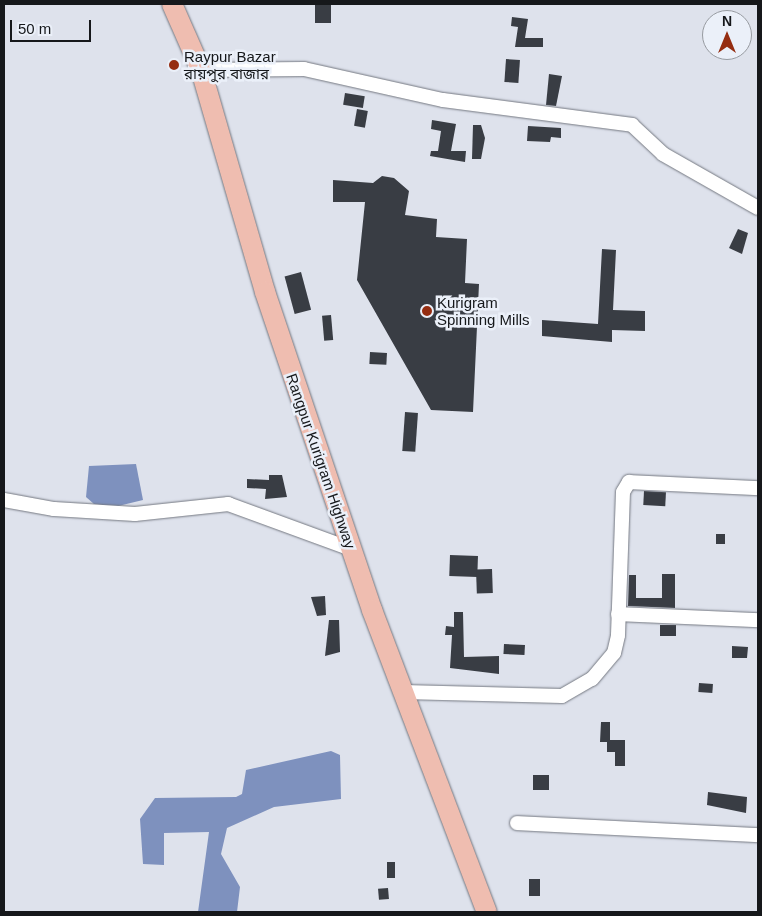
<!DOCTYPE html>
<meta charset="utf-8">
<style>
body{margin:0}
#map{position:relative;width:762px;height:916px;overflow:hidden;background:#dee2ec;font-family:Helvetica,"Noto Sans Bengali",sans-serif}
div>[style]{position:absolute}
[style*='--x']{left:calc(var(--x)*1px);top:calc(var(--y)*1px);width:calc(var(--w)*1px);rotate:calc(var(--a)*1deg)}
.water>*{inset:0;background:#7e91be}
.building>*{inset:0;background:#393d44;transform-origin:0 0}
.roads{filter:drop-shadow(0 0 1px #747881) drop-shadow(0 0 1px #747881)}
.minor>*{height:14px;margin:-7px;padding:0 7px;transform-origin:7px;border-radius:7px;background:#fff}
.highway>*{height:20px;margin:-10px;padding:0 10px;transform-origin:10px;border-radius:10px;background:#efbdb0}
.dots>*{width:14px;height:14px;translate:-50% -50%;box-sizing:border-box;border:2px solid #ebf0f9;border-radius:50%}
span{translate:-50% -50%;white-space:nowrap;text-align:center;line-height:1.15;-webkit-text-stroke:5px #ebf0f9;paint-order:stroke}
.poi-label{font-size:15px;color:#16181b}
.left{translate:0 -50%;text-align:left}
.street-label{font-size:15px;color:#16181b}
.frame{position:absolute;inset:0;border:5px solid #16181b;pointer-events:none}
.north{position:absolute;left:702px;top:10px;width:50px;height:50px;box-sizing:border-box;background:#ebf0f9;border:1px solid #969aa0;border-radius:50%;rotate:0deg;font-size:14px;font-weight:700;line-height:20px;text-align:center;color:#16181b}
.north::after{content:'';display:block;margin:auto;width:18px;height:22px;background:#952d11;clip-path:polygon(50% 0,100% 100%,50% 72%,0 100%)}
.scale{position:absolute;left:10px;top:20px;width:81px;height:22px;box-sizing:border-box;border:2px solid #16181b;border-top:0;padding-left:6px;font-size:15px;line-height:18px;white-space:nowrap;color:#16181b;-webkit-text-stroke:4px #ebf0f9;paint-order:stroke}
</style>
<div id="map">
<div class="water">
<div style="clip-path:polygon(136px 464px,143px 500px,114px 507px,94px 504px,86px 497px,89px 466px)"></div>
<div style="clip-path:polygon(331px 751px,340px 755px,341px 799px,274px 807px,227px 828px,221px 854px,240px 887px,237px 912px,198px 912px,209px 832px,164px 833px,164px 865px,143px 864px,140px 819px,155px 798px,236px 797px,242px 794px,246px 770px)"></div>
</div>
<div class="building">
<div style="left:315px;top:4px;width:16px;height:19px"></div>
<div style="clip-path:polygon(512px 17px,528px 19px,525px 38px,543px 38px,543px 47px,515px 47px,518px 27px,511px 26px)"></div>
<div style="left:506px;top:59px;width:14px;height:23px;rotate:4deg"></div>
<div style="clip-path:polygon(549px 74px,562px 76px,556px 106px,546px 105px)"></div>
<div style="left:345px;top:93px;width:20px;height:12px;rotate:9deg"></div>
<div style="left:357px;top:109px;width:11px;height:17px;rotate:10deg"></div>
<div style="clip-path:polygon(432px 120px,456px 124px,451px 151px,466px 151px,465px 162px,430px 156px,431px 151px,438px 151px,441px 131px,431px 129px)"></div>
<div style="clip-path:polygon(473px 125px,481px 125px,485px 138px,481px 159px,472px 159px)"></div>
<div style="clip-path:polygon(528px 126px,561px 128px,561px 138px,551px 137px,550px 142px,527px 141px)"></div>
<div style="clip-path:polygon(382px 176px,394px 178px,409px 191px,405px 215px,437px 219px,436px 237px,467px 239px,465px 283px,479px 284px,473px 412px,431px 410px,357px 280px,365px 202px,333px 202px,333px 180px,373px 183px)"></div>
<div style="clip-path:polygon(738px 229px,748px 233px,742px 254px,729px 248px)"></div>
<div style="clip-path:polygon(602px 249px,616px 250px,613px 310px,645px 311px,645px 331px,612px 330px,612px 342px,542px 336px,542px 320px,598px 324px)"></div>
<div style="left:301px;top:272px;width:39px;height:17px;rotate:75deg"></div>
<div style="left:331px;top:315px;width:25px;height:9px;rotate:85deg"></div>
<div style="left:370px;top:352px;width:17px;height:12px;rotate:3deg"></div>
<div style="left:405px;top:412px;width:13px;height:39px;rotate:4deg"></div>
<div style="clip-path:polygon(269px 475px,282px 475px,287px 497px,265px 499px,266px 489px,247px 488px,247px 479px,269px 480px)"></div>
<div style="left:644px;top:491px;width:22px;height:14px;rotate:3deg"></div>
<div style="left:716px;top:534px;width:9px;height:10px"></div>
<div style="left:450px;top:555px;width:28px;height:21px;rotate:2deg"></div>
<div style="left:492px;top:569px;width:24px;height:16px;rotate:88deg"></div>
<div style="clip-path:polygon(662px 574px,675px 574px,675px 608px,628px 606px,629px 575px,636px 575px,636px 598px,662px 598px)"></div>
<div style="clip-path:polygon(325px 596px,326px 615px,317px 616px,311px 597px)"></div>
<div style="clip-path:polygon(454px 612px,463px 612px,464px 657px,499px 656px,499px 674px,450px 668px,452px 635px,445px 635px,446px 626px,454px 627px)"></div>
<div style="clip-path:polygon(329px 620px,339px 620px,340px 652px,325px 656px)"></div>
<div style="left:660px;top:625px;width:16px;height:11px"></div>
<div style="left:504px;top:644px;width:21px;height:10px;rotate:3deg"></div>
<div style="clip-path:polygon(732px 646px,748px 647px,747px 658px,732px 658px)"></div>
<div style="left:699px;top:683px;width:14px;height:9px;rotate:4deg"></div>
<div style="clip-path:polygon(601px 722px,610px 722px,610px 740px,625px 740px,625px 766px,615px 766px,615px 752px,607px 752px,607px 742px,600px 742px)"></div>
<div style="left:533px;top:775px;width:16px;height:15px"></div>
<div style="clip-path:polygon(708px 792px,747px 797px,746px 813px,707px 805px)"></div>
<div style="left:387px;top:862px;width:8px;height:16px"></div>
<div style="left:529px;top:879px;width:11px;height:17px"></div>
<div style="left:388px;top:888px;width:11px;height:10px;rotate:85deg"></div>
</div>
<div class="roads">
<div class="minor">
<div style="--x:201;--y:70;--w:103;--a:-0.6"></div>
<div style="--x:304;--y:69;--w:142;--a:12.6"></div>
<div style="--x:443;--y:100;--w:191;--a:7.5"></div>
<div style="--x:632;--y:125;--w:42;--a:43.1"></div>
<div style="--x:663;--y:154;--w:109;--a:29.6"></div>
<div style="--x:4;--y:500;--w:51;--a:10.2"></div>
<div style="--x:54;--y:509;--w:81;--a:3.5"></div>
<div style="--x:135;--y:514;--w:94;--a:-6.1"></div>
<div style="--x:228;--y:504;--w:131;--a:20.1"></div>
<div style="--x:618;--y:614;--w:140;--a:2.5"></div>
<div style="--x:403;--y:692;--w:159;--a:1.4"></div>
<div style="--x:562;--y:696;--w:34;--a:-30"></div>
<div style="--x:592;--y:679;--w:34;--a:-50"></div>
<div style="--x:614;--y:653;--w:18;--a:-77"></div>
<div style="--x:618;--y:635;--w:143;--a:-88"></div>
<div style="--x:623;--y:492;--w:12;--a:-59"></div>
<div style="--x:629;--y:482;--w:129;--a:2.7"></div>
<div style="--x:517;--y:823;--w:241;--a:2.9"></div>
</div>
<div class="highway">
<div style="--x:172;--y:4;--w:72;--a:66.3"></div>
<div style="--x:201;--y:70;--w:231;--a:73.9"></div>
<div style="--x:265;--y:292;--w:336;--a:71.4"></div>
<div style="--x:372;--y:610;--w:323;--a:69.2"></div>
</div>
</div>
<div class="dots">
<div style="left:174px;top:65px;background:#952d11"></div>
<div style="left:427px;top:311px;background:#952d11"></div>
</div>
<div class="poi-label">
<span class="left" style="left:184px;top:65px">Raypur Bazar<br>রায়পুর বাজার</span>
<span class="left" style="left:437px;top:311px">Kurigram<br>Spinning Mills</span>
</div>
<div class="street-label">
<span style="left:321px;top:461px;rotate:71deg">Rangpur Kurigram Highway</span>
</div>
<div class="frame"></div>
<div class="north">N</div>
<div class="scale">50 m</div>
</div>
